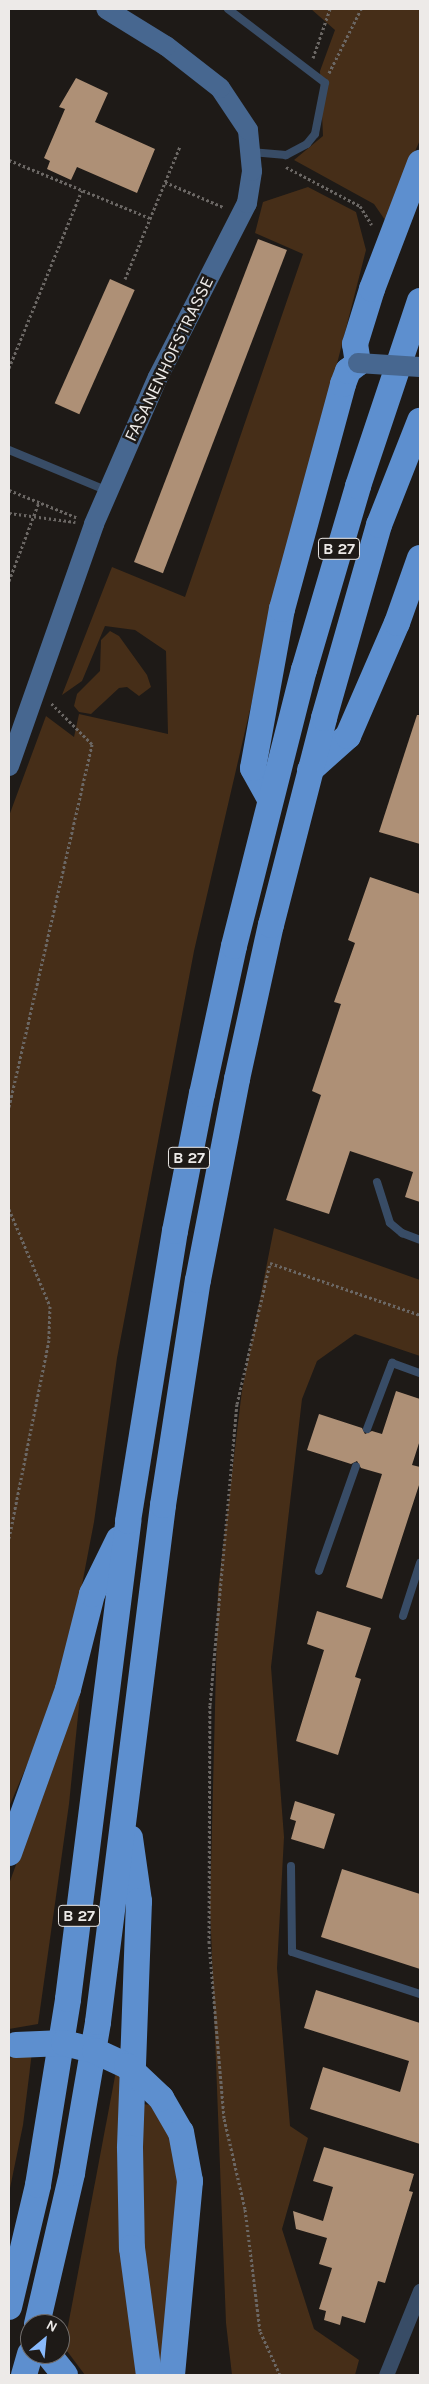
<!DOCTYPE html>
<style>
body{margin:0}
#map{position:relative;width:429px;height:2384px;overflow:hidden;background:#1e1a17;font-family:Karla,sans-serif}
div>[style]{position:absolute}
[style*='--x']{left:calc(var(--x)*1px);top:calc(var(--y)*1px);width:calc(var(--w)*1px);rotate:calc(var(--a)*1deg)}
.green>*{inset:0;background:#462e18}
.building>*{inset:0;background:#ae9076;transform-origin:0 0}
.path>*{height:3px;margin-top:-1.5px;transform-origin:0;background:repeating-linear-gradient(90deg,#6b6764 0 2.5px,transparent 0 5px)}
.lane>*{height:8px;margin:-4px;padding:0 4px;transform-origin:4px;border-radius:4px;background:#384c66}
.street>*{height:15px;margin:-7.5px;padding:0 7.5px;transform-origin:7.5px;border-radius:7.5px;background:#384c66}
.secondary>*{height:20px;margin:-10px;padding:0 10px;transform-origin:10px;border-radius:10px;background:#476790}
.highway>*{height:26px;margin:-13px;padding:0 13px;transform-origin:13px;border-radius:13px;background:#5d8fcf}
.secondary-bridge>*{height:20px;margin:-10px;padding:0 10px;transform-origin:10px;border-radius:10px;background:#476790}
.highway-bridge>*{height:26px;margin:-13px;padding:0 13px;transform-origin:13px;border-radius:13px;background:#5d8fcf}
span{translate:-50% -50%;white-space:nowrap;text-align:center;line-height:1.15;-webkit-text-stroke:5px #1e1a17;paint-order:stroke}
.shield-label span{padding:1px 4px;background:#1e1a17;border:1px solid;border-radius:4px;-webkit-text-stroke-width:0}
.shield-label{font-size:16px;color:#edeae8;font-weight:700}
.street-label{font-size:18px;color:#edeae8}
.frame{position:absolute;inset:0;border:10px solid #edeae8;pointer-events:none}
.north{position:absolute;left:20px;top:2314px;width:50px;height:50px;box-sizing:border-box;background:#1e1a17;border:1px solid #716d6b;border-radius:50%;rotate:28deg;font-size:14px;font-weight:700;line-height:20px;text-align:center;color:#edeae8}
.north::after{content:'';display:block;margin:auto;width:18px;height:22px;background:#89bafc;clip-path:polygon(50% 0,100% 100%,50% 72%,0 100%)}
</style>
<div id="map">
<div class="green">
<div style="clip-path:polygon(311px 9px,420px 9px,420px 140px,385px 220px,374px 204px,294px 160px,323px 136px,320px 71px,335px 30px)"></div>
<div style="clip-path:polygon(308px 187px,356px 212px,366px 250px,262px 658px,194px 951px,117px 1358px,94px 1522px,76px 1616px,47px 1718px,9px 1807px,9px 816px,46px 716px,74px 737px,79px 714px,168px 734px,166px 651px,135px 630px,105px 626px,82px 681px,62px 695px,112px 567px,185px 597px,303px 254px,255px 233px,263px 202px)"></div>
<div style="clip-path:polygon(110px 631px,119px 636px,147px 675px,151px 687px,139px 696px,127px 687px,119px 688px,91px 714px,79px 712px,74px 706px,77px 694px,100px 671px,101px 640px)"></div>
<div style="clip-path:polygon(274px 1228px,420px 1280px,420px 1356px,355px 1334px,317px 1361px,302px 1399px,271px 1667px,284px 1837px,277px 1968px,290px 2126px,308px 2138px,282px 2229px,314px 2329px,359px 2360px,355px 2375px,232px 2375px,226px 2323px,210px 1906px,218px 1589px,242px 1390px)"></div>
<div style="clip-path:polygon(81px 1686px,69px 1804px,38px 2024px,9px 2029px,9px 1884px)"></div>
<div style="clip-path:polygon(123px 2034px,139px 2375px,85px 2375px,64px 2347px)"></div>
<div style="clip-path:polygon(32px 2052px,23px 2125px,9px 2193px,9px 2058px)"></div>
<div style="clip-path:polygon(141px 2104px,153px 2105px,170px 2128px,181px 2171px,162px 2375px,146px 2302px)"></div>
</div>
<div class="building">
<div style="clip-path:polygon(76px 78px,108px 93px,95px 122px,155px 149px,137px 193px,77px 167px,71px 180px,47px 169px,50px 161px,44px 158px,65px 109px,59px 107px)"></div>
<div style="left:258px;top:239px;width:31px;height:346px;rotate:21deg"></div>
<div style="left:110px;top:279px;width:27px;height:136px;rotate:24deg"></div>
<div style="clip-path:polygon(417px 715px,420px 715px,420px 844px,379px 832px)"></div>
<div style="clip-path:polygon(370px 877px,420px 894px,420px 1202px,405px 1197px,413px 1172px,350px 1151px,329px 1214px,286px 1200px,321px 1095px,312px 1091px,341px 1004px,334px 1002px,355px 943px,348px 940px)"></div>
<div style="clip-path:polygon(396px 1391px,420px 1399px,420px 1440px,412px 1465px,420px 1467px,420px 1482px,382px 1599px,346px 1587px,382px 1474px,361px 1468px,357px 1461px,351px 1464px,307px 1450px,319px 1414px,362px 1428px,365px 1434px,372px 1431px,382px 1434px)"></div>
<div style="clip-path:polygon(317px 1611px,371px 1628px,355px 1677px,361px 1679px,338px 1755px,296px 1741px,324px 1650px,307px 1644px)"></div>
<div style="clip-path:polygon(295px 1801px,335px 1814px,324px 1849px,291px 1839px,296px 1821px,290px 1819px)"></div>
<div style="clip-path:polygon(342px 1869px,420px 1894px,420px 1969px,321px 1937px)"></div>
<div style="clip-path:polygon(316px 1990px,420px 2023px,420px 2144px,310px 2109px,323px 2067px,400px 2092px,409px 2061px,304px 2028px)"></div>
<div style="clip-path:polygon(324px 2147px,414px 2174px,409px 2191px,413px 2192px,385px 2283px,378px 2281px,365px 2323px,342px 2316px,340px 2325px,324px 2320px,326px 2311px,319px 2309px,332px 2268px,319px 2264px,327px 2238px,296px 2229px,293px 2211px,323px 2221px,333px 2187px,313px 2181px)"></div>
</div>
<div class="path">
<div style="--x:313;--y:58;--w:52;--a:-70.9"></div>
<div style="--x:329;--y:73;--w:72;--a:-63.4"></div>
<div style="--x:9;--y:160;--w:152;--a:22.4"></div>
<div style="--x:286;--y:167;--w:84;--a:27.8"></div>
<div style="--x:360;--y:206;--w:22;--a:58"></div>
<div style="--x:165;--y:182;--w:63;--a:23.3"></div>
<div style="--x:125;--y:279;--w:144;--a:-67.5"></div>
<div style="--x:9;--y:368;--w:192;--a:-67.7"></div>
<div style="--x:9;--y:490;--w:74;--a:22.1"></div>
<div style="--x:9;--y:513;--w:67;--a:7.8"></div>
<div style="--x:9;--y:581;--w:85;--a:-69.2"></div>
<div style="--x:9;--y:1107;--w:372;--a:-77.1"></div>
<div style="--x:92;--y:744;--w:59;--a:-135"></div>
<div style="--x:9;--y:1209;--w:105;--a:67.1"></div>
<div style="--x:50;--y:1306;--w:34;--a:92"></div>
<div style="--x:49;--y:1340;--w:202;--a:101.4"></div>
<div style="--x:280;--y:2375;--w:48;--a:-114.4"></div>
<div style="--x:260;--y:2331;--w:123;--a:-97"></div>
<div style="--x:245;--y:2209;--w:93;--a:-103"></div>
<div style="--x:224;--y:2118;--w:176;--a:-94.9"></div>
<div style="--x:209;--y:1943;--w:238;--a:-89.8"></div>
<div style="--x:210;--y:1705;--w:302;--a:-84.9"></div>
<div style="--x:237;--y:1404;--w:145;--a:-76.8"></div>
<div style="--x:270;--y:1263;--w:159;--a:19.1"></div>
</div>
<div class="lane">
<div style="--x:228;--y:9;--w:122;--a:37.3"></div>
<div style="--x:325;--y:83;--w:52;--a:101.1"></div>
<div style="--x:315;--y:134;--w:13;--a:129"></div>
<div style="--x:307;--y:144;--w:24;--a:152"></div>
<div style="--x:286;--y:155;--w:34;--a:-175"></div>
<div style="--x:9;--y:450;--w:107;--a:22.5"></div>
<div style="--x:377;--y:1182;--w:43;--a:72.4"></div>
<div style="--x:390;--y:1223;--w:16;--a:40"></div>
<div style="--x:402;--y:1233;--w:19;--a:21"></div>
<div style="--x:367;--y:1429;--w:71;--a:-69.3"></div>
<div style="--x:392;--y:1363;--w:30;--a:20"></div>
<div style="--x:319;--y:1571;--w:111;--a:-70.6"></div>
<div style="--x:403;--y:1616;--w:56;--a:-72.2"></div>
<div style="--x:291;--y:1866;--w:86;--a:89.3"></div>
<div style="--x:292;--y:1952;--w:135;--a:18.2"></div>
</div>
<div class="street">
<div style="--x:386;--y:2375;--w:91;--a:-68"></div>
</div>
<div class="secondary">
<div style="--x:9;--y:766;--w:256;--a:-70.6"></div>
<div style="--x:94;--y:524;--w:160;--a:-66.5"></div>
<div style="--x:158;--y:377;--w:195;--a:-62.9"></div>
<div style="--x:247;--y:203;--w:32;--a:-81"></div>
<div style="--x:252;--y:171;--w:41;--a:-95.6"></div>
<div style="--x:248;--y:130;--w:50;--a:-123.7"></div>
<div style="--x:220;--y:88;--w:68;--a:-142.1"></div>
<div style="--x:166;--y:46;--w:70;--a:-148.3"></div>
</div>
<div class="highway">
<div style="--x:310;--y:770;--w:51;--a:-41.8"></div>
<div style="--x:348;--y:736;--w:123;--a:-66.6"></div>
<div style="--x:397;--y:623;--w:69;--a:-70.5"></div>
<div style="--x:270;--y:799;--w:35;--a:-119"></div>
<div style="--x:253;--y:768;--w:162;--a:-79.7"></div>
<div style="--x:282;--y:609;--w:233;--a:-74.8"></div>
<div style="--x:343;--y:384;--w:14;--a:-69"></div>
<div style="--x:348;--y:371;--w:13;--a:-39"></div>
<div style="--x:358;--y:363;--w:19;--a:-99"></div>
<div style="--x:355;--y:344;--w:58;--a:-72.8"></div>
<div style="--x:372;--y:289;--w:135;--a:-69.1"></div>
<div style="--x:130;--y:1838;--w:64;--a:81.9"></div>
<div style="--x:139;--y:1901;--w:247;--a:92.1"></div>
<div style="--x:130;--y:2148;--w:100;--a:88.9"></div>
<div style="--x:132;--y:2248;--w:128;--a:82.4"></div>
<div style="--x:9;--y:1853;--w:174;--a:-70.2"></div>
<div style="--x:68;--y:1689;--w:98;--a:-75.8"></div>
<div style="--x:92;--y:1594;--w:61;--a:-63.9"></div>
<div style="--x:161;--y:2098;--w:39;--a:60"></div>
<div style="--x:181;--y:2132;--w:50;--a:79.6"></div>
<div style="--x:190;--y:2181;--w:195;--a:95.3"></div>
<div style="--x:9;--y:2307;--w:125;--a:-76.6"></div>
<div style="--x:38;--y:2185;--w:188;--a:-80.8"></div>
<div style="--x:68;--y:1999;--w:482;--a:-82.8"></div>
<div style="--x:128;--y:1521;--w:294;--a:-80.8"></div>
<div style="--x:175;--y:1231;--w:140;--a:-78.9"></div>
<div style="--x:202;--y:1094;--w:151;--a:-77.8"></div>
<div style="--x:234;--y:946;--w:285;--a:-75.8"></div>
<div style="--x:304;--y:670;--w:192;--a:-73.6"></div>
<div style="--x:358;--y:486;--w:195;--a:-71.5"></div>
<div style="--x:37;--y:2324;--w:155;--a:-76.9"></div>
<div style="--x:72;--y:2173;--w:153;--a:-80.2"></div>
<div style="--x:98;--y:2022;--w:521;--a:-82.83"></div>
<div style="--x:163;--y:1505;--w:228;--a:-81.2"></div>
<div style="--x:198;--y:1280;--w:205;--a:-79"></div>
<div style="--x:237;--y:1079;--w:158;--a:-77.6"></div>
<div style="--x:271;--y:925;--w:214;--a:-75.6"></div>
<div style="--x:324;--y:718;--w:201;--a:-74.1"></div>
<div style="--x:379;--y:525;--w:112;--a:-68.5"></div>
<div style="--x:48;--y:2354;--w:27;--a:51"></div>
<div style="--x:24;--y:2375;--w:22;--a:-74"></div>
</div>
<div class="secondary-bridge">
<div style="--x:358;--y:363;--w:62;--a:3.7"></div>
</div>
<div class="highway-bridge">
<div style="--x:16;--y:2045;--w:48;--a:-2.4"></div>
<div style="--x:64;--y:2043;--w:32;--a:14"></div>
<div style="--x:95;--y:2051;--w:35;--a:25"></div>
<div style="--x:127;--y:2066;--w:47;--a:43.3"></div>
</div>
<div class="shield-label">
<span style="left:339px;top:549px">B 27</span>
<span style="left:189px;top:1158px">B 27</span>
<span style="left:79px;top:1916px">B 27</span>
</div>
<div class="street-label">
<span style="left:169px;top:359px;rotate:-64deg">FASANENHOFSTRASSE</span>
</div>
<div class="frame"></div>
<div class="north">N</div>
</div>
